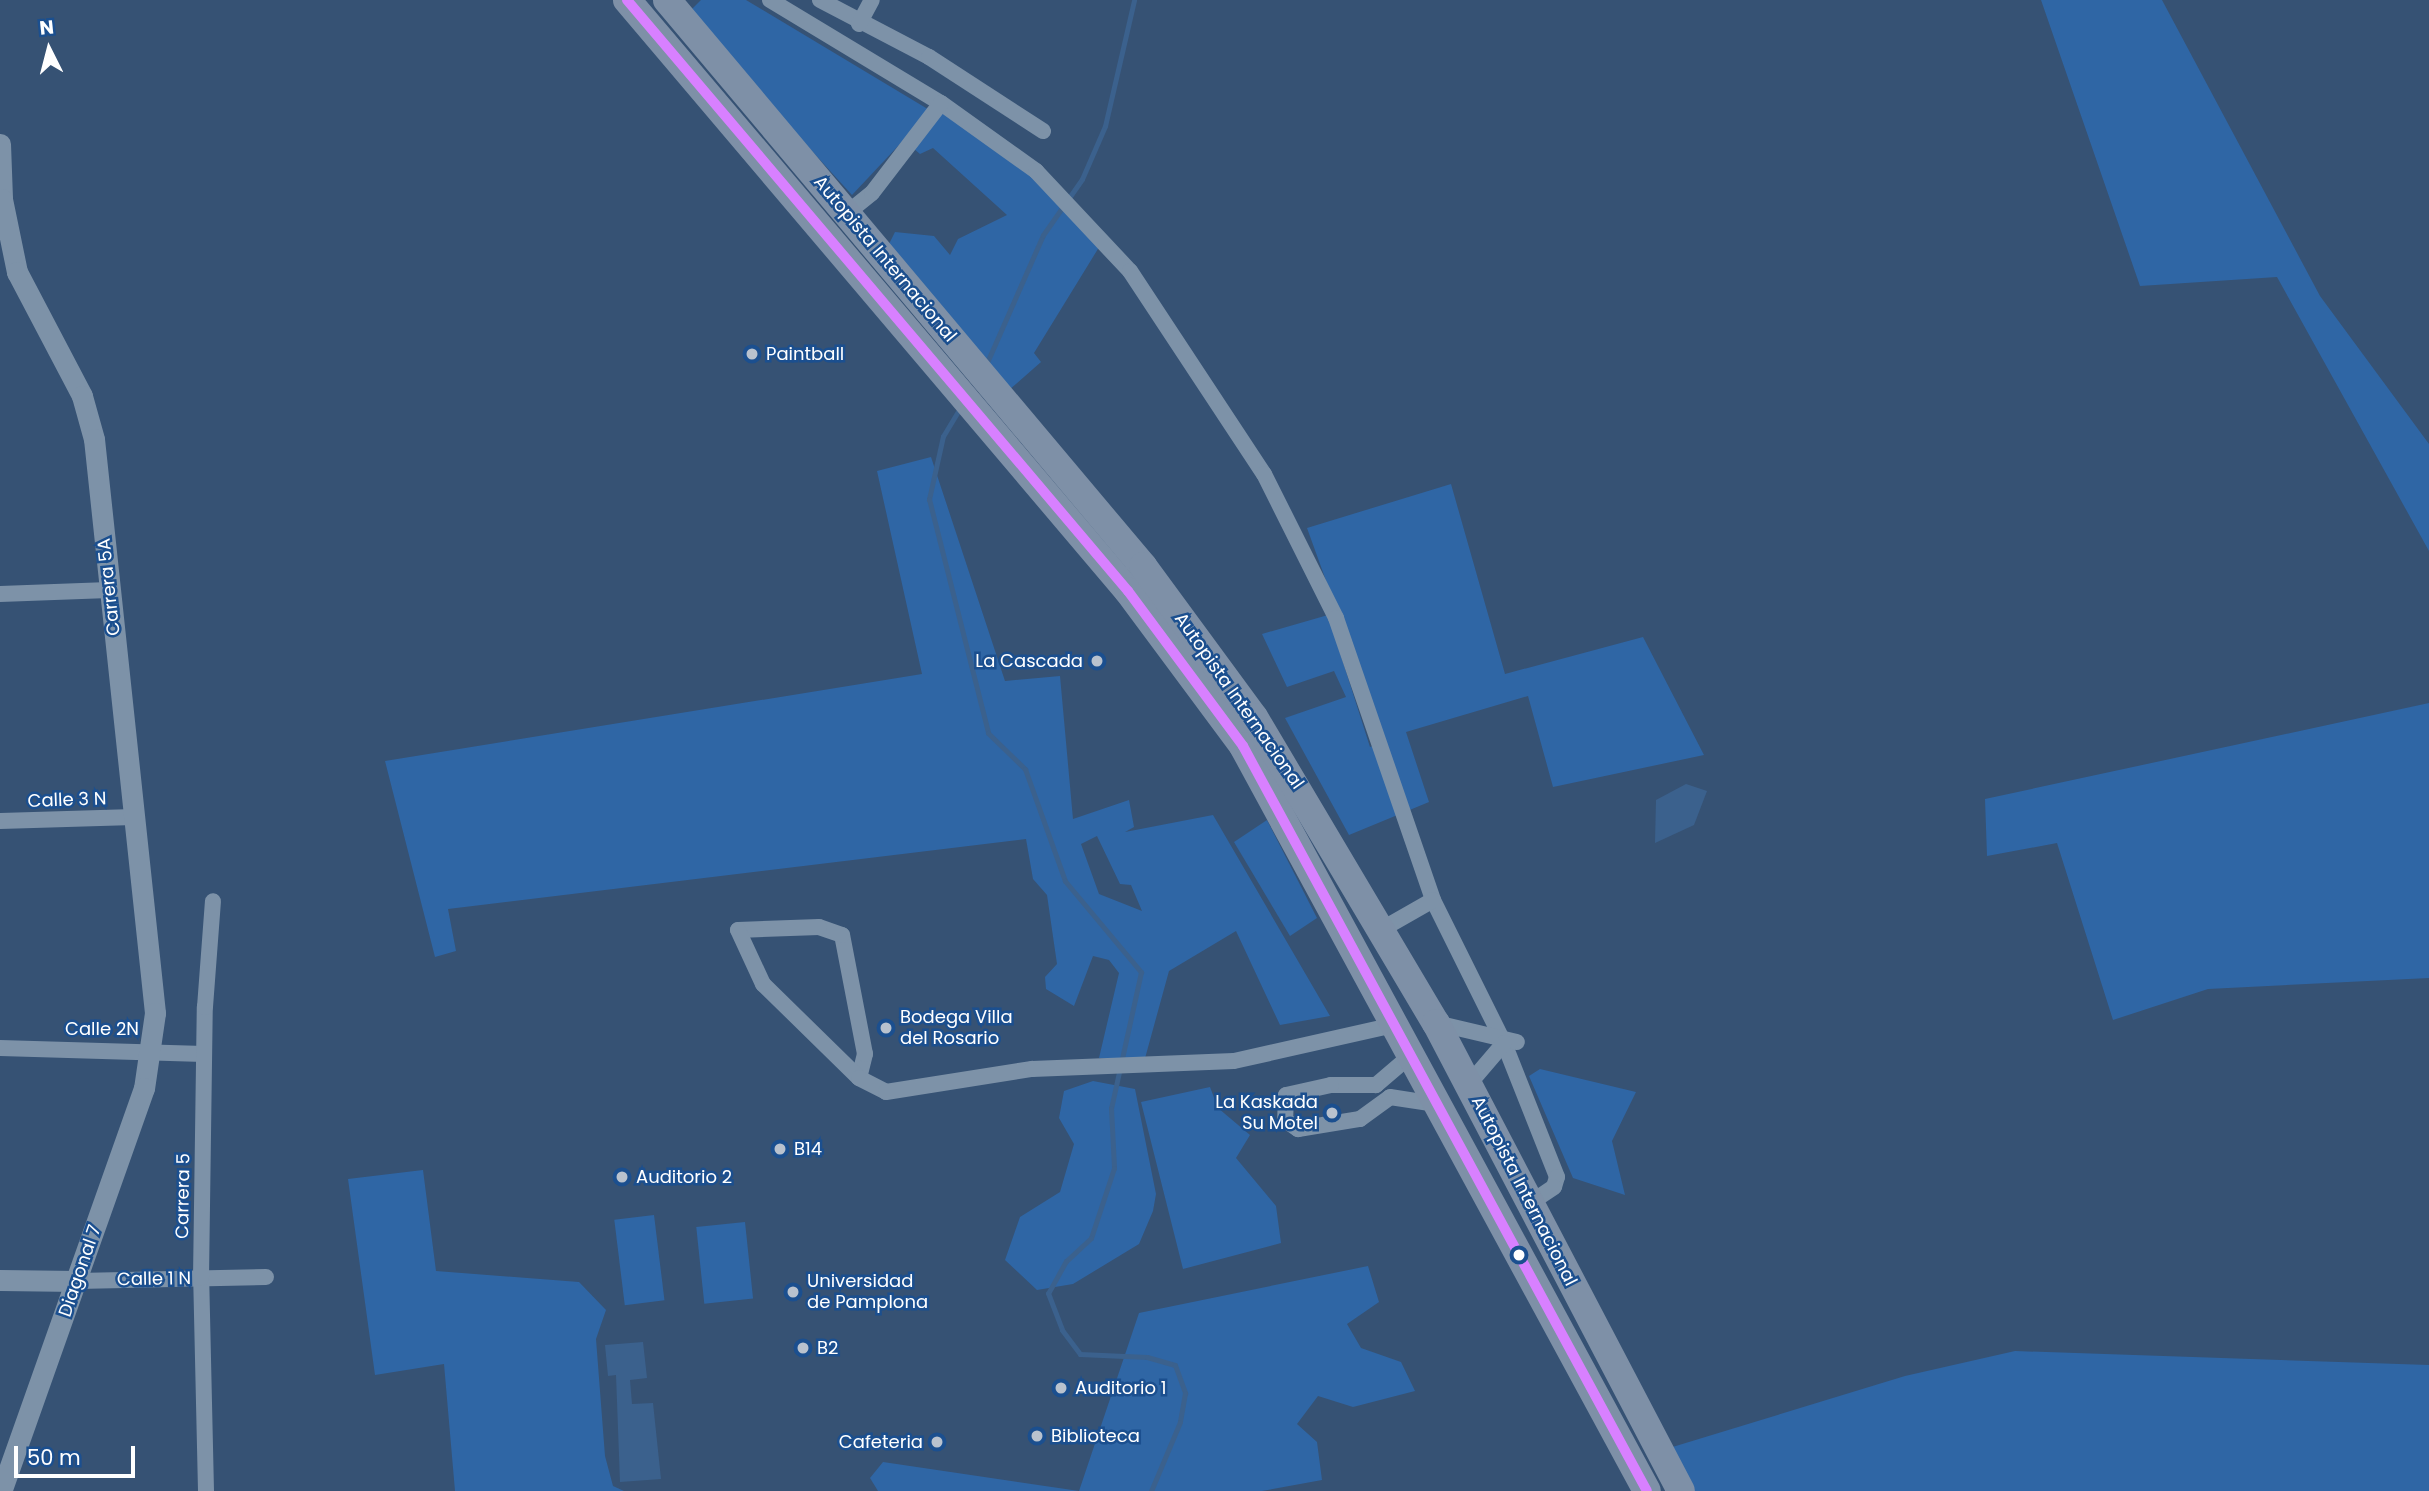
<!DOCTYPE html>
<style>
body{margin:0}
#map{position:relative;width:2429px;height:1491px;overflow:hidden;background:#365274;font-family:Poppins,sans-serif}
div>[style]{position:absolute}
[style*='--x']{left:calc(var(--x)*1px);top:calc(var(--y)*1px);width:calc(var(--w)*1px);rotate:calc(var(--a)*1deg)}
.green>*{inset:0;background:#2f66a5;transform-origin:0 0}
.water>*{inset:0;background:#3b618d}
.stream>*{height:5px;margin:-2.5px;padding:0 2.5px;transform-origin:2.5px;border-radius:2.5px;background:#3b618d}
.minor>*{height:16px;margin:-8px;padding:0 8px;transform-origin:8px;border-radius:8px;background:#7d92a8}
.tertiary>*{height:21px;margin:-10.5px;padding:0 10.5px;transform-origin:10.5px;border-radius:10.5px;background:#7d92a8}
.trunk>*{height:28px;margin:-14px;padding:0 14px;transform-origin:14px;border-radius:14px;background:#7e90a7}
.bus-1>*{height:10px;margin:-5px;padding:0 5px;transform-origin:5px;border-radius:5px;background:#d880ff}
.dots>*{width:19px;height:19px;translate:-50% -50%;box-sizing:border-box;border:4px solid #1b4f8f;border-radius:50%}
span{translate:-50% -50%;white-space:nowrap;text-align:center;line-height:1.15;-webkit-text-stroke:5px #1b4f8f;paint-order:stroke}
.street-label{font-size:18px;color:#fff}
.poi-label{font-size:18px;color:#fff}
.left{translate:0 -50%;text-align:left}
.right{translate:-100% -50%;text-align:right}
.north{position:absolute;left:14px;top:14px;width:70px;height:70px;-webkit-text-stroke:5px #1b4f8f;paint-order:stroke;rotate:354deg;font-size:19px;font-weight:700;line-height:28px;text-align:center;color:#fff}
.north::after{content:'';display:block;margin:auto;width:24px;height:32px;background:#fff;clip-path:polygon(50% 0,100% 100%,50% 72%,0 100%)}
.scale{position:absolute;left:14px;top:1446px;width:121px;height:32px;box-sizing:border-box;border:4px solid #fff;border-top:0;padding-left:9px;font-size:21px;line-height:24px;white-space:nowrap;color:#fff;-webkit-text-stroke:5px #1b4f8f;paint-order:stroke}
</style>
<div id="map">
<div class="green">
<div style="clip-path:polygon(701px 0,746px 0,931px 111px,852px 195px,687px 14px)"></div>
<div style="clip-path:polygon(2041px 0,2162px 0,2320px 296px,2429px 444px,2429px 551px,2277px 277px,2140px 286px)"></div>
<div style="clip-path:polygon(943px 107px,1029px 170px,1101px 244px,1034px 353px,1041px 362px,1009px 390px,889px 244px,895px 232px,934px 236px,950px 255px,958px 239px,1007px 215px,933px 148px,920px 154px,913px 148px)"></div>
<div style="clip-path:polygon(evenodd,931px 457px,1005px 681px,1060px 676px,1073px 819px,1129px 800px,1134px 827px,1125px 832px,1213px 815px,1330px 1016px,1280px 1025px,1236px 931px,1169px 971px,1144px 1062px,1099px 1058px,1119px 973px,1109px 960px,1093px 956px,1074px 1006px,1046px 989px,1045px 977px,1057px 964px,1047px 895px,1033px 879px,1026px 839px,448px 909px,456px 951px,435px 957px,385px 761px,922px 674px,877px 471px,931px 457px,1097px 836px,1120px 884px,1131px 885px,1142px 911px,1099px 894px,1081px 844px,1097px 836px)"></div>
<div style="clip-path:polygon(1451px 484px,1505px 674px,1643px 637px,1704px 755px,1553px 787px,1528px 696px,1406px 732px,1429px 802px,1349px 835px,1285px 718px,1346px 697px,1334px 671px,1287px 687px,1262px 634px,1328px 615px,1370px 747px,1384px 741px,1307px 528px)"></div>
<div style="clip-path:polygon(2429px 703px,2429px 978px,2208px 989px,2113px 1020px,2057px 843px,1987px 856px,1985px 799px)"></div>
<div style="clip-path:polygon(1267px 820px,1317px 918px,1290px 936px,1234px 842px)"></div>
<div style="clip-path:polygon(1540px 1069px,1636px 1092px,1612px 1141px,1625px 1195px,1573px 1178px,1529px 1076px)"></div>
<div style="clip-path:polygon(1093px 1081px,1135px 1089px,1156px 1194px,1153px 1211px,1139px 1244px,1073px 1284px,1037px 1290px,1005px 1260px,1020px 1217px,1060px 1192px,1074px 1144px,1059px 1118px,1064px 1091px)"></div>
<div style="clip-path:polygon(1210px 1087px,1218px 1108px,1250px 1135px,1236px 1158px,1276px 1206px,1281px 1243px,1183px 1269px,1141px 1102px)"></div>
<div style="clip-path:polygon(423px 1170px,436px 1271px,579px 1282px,606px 1310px,596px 1339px,605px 1456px,613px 1486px,624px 1491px,455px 1491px,444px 1364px,375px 1375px,348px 1179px)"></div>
<div style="left:654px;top:1215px;width:86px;height:40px;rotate:83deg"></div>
<div style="left:745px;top:1222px;width:77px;height:49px;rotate:84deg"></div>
<div style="clip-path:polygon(1368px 1266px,1379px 1302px,1347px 1324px,1361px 1348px,1401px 1362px,1415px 1391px,1353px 1407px,1318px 1396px,1297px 1424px,1317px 1442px,1322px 1480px,1262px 1491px,1079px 1491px,1139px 1313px)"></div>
<div style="clip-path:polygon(2015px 1351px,2429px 1365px,2429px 1491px,1690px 1491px,1666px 1449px,1905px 1376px)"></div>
<div style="clip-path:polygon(883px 1462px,1079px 1491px,878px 1491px,870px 1478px)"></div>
</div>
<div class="water">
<div style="clip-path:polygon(1686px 784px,1707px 791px,1694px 825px,1655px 843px,1656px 800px)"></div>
<div style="clip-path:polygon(643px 1342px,647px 1378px,630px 1380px,632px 1404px,653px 1403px,661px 1479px,620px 1482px,616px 1375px,608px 1376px,605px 1345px)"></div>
</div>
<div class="stream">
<div style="--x:985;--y:367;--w:144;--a:-66.3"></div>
<div style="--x:1043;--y:235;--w:68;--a:-55.1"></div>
<div style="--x:1082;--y:179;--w:58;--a:-66.5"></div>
<div style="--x:1105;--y:126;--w:129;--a:-77"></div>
<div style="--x:960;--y:408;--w:33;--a:121"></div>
<div style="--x:943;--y:436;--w:65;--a:102.5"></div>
<div style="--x:929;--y:499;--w:241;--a:75.8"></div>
<div style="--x:988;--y:733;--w:52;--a:44.2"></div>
<div style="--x:1025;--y:769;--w:119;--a:70.3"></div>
<div style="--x:1065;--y:881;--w:119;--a:50.1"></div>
<div style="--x:1141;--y:972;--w:139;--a:102.4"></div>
<div style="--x:1111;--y:1108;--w:60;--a:87.1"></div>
<div style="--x:1114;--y:1168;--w:74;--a:108.2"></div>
<div style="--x:1091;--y:1238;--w:34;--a:137"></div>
<div style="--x:1066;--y:1261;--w:37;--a:119"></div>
<div style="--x:1048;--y:1293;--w:40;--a:69"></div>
<div style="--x:1062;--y:1330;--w:30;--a:53"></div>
<div style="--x:1080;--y:1354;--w:67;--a:2.6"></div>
<div style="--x:1147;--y:1357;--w:29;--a:16"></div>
<div style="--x:1175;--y:1365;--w:30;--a:70"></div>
<div style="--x:1185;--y:1393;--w:29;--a:100"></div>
<div style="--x:1180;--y:1422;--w:75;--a:112.8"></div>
</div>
<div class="minor">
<div style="--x:770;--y:0;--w:200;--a:31.1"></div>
<div style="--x:941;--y:103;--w:117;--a:35.6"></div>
<div style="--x:1036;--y:171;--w:137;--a:46.8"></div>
<div style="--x:1130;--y:271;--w:243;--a:56.6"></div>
<div style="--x:1264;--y:474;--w:161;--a:63.4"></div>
<div style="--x:1336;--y:618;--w:298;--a:71"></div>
<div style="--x:1433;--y:900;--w:160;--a:63.6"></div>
<div style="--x:1504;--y:1043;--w:144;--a:68.4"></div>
<div style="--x:1557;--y:1177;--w:10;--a:107"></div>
<div style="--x:1554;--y:1187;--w:29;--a:146"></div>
<div style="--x:820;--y:0;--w:123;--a:27.6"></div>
<div style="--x:929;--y:57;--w:136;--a:33"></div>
<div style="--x:859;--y:24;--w:27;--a:-62"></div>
<div style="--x:846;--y:214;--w:33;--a:-39"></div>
<div style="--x:872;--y:193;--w:113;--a:-52.5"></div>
<div style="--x:0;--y:594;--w:109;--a:-2.1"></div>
<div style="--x:0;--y:821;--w:134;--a:-1.7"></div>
<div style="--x:1384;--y:928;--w:56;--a:-29.7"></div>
<div style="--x:1436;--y:1023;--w:83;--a:13.2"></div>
<div style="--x:0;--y:1048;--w:204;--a:1.7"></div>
<div style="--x:1410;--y:1056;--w:45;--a:139.5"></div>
<div style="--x:1376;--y:1085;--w:45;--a:180"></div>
<div style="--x:1331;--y:1085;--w:46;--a:167.5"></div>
<div style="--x:1286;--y:1095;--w:25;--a:92"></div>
<div style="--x:1285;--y:1120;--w:16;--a:35"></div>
<div style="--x:1298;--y:1129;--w:63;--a:-9.2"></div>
<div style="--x:1360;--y:1119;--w:37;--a:-36"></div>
<div style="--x:1390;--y:1097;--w:47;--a:8.7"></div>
<div style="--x:859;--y:1078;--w:25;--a:-76"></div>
<div style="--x:865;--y:1054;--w:121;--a:-100.9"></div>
<div style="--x:842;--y:935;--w:24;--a:-161"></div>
<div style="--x:819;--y:927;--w:81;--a:177.9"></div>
<div style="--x:738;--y:930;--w:60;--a:65.2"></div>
<div style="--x:763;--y:984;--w:134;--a:44.4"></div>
<div style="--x:859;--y:1078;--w:30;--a:27"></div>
<div style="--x:886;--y:1092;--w:148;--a:-9"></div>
<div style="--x:1032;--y:1069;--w:202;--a:-2.3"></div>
<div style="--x:1234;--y:1061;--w:164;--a:-12.7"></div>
<div style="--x:1469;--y:1084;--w:54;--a:-49.5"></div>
<div style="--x:77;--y:1281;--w:189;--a:-1.2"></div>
<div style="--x:206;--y:1491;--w:213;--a:-91.3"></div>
<div style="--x:201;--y:1278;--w:271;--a:-89.2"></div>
<div style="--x:205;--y:1007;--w:106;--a:-85.7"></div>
</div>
<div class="tertiary">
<div style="--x:0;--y:144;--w:55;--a:87.9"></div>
<div style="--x:2;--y:199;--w:75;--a:78.4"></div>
<div style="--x:17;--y:272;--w:140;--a:62.3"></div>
<div style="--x:82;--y:396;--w:45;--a:74.4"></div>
<div style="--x:94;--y:439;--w:577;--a:83.93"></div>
<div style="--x:155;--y:1013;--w:76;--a:98.3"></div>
<div style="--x:144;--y:1088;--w:428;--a:109.5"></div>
<div style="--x:0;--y:1280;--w:77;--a:0.7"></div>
</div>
<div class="trunk">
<div style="--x:627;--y:0;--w:775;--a:49.71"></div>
<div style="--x:1128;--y:591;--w:193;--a:53.4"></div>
<div style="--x:1243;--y:746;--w:847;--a:61.53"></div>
<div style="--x:667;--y:0;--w:740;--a:49.94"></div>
<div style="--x:1143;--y:566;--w:187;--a:53.7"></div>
<div style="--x:1254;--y:717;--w:356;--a:59.3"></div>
<div style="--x:1436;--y:1023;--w:528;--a:62.37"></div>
</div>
<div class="bus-1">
<div style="--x:627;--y:0;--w:775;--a:49.71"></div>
<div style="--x:1128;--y:591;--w:193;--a:53.4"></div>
<div style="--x:1243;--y:746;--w:847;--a:61.53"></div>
</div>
<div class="dots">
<div style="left:752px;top:354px;background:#b9c2ce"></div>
<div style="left:1097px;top:661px;background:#b9c2ce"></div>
<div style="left:886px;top:1028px;background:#b9c2ce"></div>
<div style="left:1332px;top:1113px;background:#b9c2ce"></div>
<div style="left:780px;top:1149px;background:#b9c2ce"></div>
<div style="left:622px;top:1177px;background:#b9c2ce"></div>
<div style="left:1519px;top:1255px;background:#fff"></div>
<div style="left:793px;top:1292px;background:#b9c2ce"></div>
<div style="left:803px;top:1348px;background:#b9c2ce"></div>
<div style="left:1061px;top:1388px;background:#b9c2ce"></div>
<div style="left:1037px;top:1436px;background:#b9c2ce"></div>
<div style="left:937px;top:1442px;background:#b9c2ce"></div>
</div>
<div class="street-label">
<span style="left:885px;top:259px;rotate:50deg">Autopista Internacional</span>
<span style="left:109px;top:587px;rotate:-96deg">Carrera 5A</span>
<span style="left:1239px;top:701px;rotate:55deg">Autopista Internacional</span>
<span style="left:67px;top:800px;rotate:-2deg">Calle 3 N</span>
<span style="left:102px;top:1029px">Calle 2N</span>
<span style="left:1524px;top:1191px;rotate:63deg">Autopista Internacional</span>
<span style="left:183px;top:1196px;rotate:-89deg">Carrera 5</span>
<span style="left:80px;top:1271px;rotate:-71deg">Diagonal 7</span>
<span style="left:154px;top:1279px;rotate:-1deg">Calle 1 N</span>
</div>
<div class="poi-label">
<span class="left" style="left:766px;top:354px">Paintball</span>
<span class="right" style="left:1083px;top:661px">La Cascada</span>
<span class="left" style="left:900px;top:1028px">Bodega Villa<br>del Rosario</span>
<span class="right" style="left:1318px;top:1113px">La Kaskada<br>Su Motel</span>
<span class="left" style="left:794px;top:1149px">B14</span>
<span class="left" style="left:636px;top:1177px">Auditorio 2</span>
<span class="left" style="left:807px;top:1292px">Universidad<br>de Pamplona</span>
<span class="left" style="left:817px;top:1348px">B2</span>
<span class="left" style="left:1075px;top:1388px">Auditorio 1</span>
<span class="left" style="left:1051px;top:1436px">Biblioteca</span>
<span class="right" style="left:923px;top:1442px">Cafeteria</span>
</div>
<div class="north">N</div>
<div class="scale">50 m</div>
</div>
